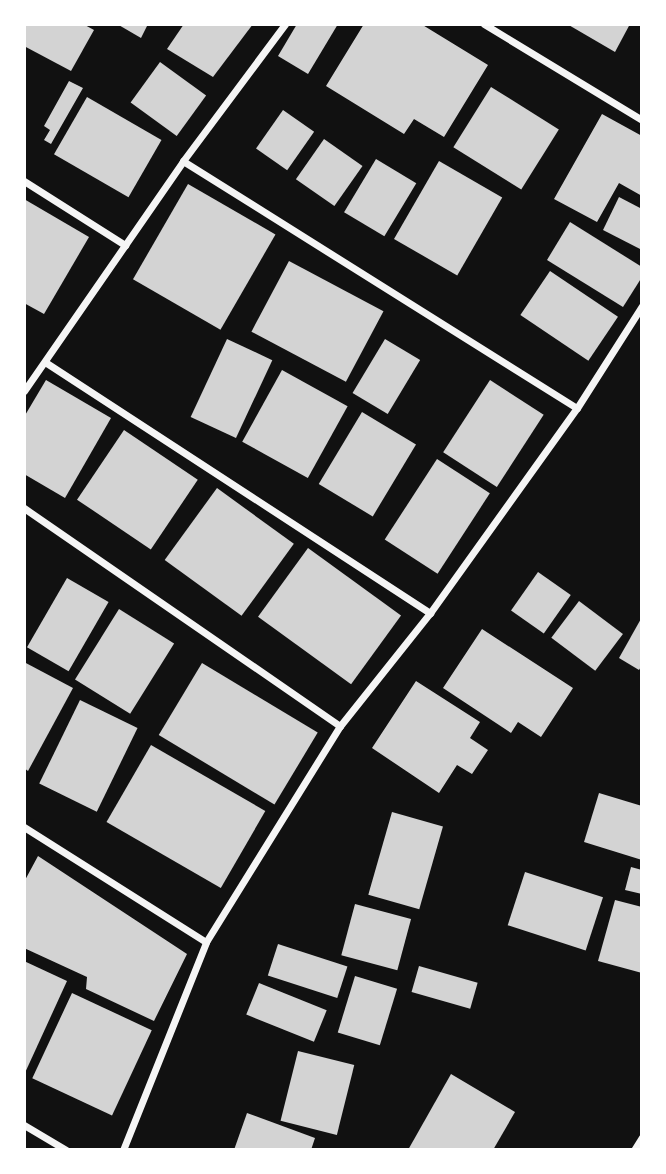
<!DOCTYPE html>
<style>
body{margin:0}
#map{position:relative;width:666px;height:1174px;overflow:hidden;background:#111;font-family:"DejaVu Sans",sans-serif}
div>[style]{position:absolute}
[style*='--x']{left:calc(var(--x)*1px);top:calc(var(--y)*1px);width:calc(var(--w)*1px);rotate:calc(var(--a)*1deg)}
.building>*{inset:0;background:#d3d3d3;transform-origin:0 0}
.minor>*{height:7px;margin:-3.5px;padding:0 3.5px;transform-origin:3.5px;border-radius:3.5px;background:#f5f5f5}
span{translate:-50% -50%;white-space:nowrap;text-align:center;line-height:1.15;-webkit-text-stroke:5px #fff;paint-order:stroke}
.frame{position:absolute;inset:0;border:26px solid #fff;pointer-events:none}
</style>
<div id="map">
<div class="building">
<div style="clip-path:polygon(24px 24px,83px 24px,94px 30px,71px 71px,24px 46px)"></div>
<div style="clip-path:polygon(117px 24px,148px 24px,141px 38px)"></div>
<div style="clip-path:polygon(184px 24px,253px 24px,213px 77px,167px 49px)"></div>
<div style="clip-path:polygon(297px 24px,338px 24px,308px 74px,278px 56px)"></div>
<div style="clip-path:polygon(364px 24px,421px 24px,488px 65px,444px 137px,414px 119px,404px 134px,326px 86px)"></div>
<div style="clip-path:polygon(567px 24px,630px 24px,615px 52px)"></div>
<div style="left:160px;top:62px;width:57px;height:50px;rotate:36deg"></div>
<div style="clip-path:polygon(69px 81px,83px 88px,51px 144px,44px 140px,50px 130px,44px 126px)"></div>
<div style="left:491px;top:87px;width:80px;height:71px;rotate:32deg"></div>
<div style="left:87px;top:97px;width:86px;height:66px;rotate:30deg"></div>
<div style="left:283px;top:110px;width:38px;height:47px;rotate:35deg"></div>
<div style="clip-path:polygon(602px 114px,642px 136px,642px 196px,619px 183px,597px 222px,554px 199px)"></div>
<div style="left:324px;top:139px;width:47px;height:49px;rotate:35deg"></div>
<div style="left:376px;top:159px;width:47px;height:62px;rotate:31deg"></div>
<div style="left:439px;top:161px;width:73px;height:90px;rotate:30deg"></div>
<div style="left:188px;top:184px;width:101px;height:110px;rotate:30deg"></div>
<div style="clip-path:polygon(619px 197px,642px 209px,642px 250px,603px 230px)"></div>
<div style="clip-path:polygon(24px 199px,89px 237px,44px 314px,24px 303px)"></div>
<div style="clip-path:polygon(570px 222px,642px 267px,642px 277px,623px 307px,547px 260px)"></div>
<div style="left:289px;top:261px;width:107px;height:80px;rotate:28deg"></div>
<div style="left:550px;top:271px;width:82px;height:53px;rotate:34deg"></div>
<div style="left:227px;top:339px;width:50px;height:86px;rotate:25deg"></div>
<div style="left:385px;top:339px;width:41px;height:63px;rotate:31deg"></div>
<div style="left:282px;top:370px;width:75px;height:82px;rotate:29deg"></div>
<div style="clip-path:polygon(46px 380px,111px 418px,65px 498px,24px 474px,24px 417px)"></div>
<div style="left:490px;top:380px;width:64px;height:86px;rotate:33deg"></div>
<div style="left:362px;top:412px;width:63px;height:84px;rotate:31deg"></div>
<div style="left:124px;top:430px;width:89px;height:84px;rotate:34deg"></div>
<div style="left:437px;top:459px;width:63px;height:96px;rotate:33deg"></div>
<div style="left:217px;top:488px;width:95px;height:89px;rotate:36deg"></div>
<div style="left:308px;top:548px;width:115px;height:85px;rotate:36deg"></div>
<div style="left:538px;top:572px;width:40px;height:47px;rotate:35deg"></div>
<div style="left:67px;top:578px;width:48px;height:80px;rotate:30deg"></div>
<div style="left:579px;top:601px;width:55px;height:46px;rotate:37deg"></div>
<div style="left:119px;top:609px;width:65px;height:83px;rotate:32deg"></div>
<div style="clip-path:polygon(642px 617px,642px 665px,639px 670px,619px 658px)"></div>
<div style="clip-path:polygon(482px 629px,573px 688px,541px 737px,518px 722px,511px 733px,443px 688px)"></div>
<div style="clip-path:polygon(24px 662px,73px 688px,28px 771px,24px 768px)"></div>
<div style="left:202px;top:663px;width:135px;height:84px;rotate:31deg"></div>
<div style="clip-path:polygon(416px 681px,480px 722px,470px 738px,488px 750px,472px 774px,457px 765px,439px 793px,372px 748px)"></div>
<div style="left:80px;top:700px;width:64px;height:93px;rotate:26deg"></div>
<div style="left:151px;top:745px;width:132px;height:89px;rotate:30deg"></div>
<div style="clip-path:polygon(599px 793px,642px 806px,642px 860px,584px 842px)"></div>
<div style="left:392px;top:812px;width:53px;height:86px;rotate:16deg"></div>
<div style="clip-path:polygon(38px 856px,187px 954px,154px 1021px,86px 989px,87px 977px,24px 948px,24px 882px)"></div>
<div style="clip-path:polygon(631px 867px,642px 870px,642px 894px,625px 890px)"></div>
<div style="left:525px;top:872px;width:82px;height:56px;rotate:18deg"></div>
<div style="clip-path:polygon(615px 900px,642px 907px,642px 973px,598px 961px)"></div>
<div style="left:355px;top:904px;width:58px;height:53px;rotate:15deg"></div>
<div style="left:278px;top:944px;width:73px;height:33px;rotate:18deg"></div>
<div style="clip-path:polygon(24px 961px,67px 981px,24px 1075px)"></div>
<div style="left:419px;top:966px;width:61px;height:27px;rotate:16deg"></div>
<div style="left:355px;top:976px;width:44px;height:59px;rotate:17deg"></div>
<div style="left:259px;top:983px;width:73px;height:34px;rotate:22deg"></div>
<div style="left:72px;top:993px;width:88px;height:94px;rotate:25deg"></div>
<div style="left:298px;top:1051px;width:58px;height:72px;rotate:14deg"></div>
<div style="clip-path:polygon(451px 1074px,515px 1112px,493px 1150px,408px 1150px)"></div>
<div style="clip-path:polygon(247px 1113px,315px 1138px,311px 1150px,234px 1150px)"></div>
</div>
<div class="minor">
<div style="--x:484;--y:24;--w:185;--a:31.3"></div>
<div style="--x:183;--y:161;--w:465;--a:32.1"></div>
<div style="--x:24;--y:181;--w:120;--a:32.4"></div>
<div style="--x:45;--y:362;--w:460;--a:33.1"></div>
<div style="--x:24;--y:391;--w:280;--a:-55.3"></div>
<div style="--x:183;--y:161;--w:171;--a:-53.3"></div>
<div style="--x:24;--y:508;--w:384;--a:34.6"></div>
<div style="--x:24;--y:827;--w:215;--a:32.3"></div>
<div style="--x:24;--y:1125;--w:49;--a:30.8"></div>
<div style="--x:123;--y:1150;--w:224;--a:-68.2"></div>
<div style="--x:206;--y:942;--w:254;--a:-58.2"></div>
<div style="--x:340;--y:726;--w:144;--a:-51.5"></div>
<div style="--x:430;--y:613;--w:252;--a:-54.4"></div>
<div style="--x:577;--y:408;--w:121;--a:-57.5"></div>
<div style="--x:634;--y:1150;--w:15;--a:-58"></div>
</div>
<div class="frame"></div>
</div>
